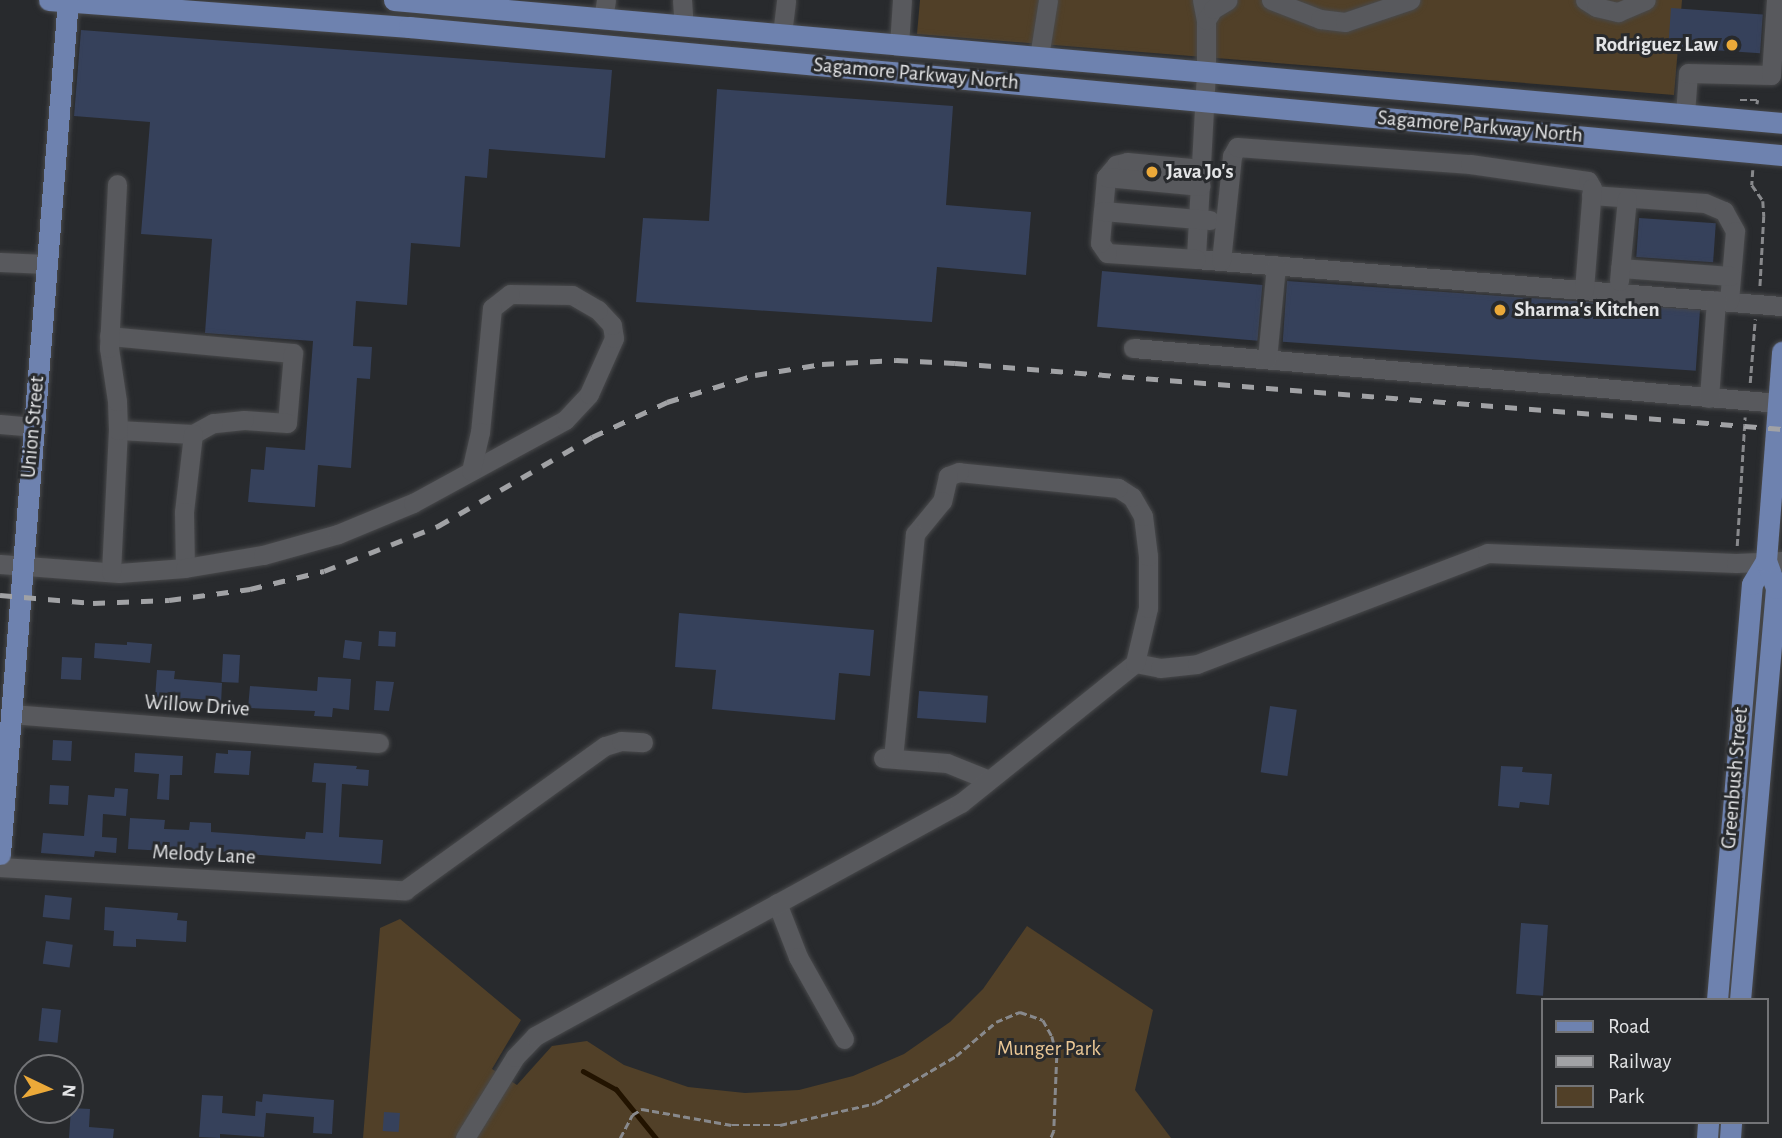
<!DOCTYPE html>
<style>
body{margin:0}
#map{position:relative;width:1782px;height:1138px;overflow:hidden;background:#282a2d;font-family:"Alegreya Sans",sans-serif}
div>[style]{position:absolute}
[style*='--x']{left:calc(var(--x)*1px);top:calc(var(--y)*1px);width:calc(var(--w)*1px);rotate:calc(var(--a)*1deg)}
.green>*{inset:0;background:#514028}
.stream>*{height:4.5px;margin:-2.25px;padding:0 2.25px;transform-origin:2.25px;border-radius:2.25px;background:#221300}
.building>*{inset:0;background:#36415b;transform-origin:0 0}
.path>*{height:2.5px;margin-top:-1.25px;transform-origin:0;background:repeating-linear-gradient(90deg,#88898c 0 7px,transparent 0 10.5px)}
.roads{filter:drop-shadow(0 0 2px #48494b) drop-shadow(0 0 2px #48494b)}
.minor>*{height:19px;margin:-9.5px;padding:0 9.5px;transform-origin:9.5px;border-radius:9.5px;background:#58595d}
.major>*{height:21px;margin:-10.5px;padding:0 10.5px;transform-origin:10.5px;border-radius:10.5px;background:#6e82af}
.rail>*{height:4.5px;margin-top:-2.25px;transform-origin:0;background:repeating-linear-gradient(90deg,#a1a2a5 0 12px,transparent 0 24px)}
.dots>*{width:19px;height:19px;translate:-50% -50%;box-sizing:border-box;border:4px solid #282a2d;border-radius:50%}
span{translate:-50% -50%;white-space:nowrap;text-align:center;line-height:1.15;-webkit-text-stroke:6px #282a2d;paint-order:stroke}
.poi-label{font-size:21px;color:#e3e4e6;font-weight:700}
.right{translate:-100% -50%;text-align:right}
.left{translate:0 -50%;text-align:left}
.street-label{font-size:21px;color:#e3e4e6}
.park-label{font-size:21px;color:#eac795}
.legend{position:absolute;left:1541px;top:998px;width:228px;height:126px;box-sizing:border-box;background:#282a2d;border:2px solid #737477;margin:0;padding:9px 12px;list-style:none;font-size:21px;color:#e3e4e6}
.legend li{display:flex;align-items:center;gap:14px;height:35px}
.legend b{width:35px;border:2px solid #737477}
.north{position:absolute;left:14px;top:1054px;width:70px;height:70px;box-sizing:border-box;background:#282a2d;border:2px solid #737477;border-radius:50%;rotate:95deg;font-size:19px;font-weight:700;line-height:28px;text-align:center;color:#e3e4e6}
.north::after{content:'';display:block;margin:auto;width:24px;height:32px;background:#eba939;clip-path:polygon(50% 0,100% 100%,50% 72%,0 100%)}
</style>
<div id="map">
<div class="green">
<div style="clip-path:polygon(920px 0,1682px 0,1674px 95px,917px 34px)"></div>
<div style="clip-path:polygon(400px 919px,521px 1020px,492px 1069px,517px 1085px,552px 1046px,587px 1041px,624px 1065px,688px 1087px,745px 1093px,799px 1090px,853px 1076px,904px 1054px,950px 1022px,983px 989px,1027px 926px,1153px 1010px,1135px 1090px,1171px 1138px,363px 1138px,380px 928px)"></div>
</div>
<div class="stream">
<div style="--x:583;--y:1071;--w:38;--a:29"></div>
<div style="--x:616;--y:1089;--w:63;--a:50.8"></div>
</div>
<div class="building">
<div style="left:1671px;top:8px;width:92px;height:39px;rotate:4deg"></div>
<div style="clip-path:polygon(81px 30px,612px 70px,605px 158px,489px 149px,487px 178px,465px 176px,460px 247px,411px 243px,407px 305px,356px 301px,353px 346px,372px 347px,370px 379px,357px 378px,351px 468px,318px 465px,315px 507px,248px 502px,251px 469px,264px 470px,266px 447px,305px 450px,313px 341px,205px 333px,212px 239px,141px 234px,150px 122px,74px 116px)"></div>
<div style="clip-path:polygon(717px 89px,953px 106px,946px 205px,1031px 212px,1026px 275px,937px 267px,932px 322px,636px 302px,643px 218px,709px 221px)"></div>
<div style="left:1639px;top:218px;width:77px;height:39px;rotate:4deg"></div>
<div style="left:1102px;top:271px;width:161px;height:56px;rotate:5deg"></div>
<div style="left:1287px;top:281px;width:414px;height:61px;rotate:4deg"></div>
<div style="clip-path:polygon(679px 613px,874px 630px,870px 676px,839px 673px,835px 720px,712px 709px,716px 670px,675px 667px)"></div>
<div style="left:379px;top:631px;width:17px;height:15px;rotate:3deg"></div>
<div style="left:345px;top:640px;width:17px;height:18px;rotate:7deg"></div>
<div style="clip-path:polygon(127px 642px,152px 644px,150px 663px,94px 658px,95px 643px,127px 645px)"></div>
<div style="left:223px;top:654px;width:17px;height:28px;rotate:3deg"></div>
<div style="left:62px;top:657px;width:20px;height:22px;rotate:3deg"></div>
<div style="clip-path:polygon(157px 670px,175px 671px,174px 679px,222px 683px,221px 704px,155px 698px)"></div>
<div style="clip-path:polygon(318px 677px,351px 679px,349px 710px,333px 708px,332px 717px,314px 716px,315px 711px,248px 708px,250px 686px,317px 691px)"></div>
<div style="clip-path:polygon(376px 681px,394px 682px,389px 711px,374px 710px)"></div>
<div style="left:919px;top:691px;width:69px;height:27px;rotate:4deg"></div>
<div style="left:1270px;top:706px;width:27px;height:67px;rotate:8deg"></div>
<div style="left:53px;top:740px;width:19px;height:20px;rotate:3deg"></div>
<div style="clip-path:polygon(228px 750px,251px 751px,249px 775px,214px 773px,216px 753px,228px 754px)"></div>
<div style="clip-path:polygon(135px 753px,183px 756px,182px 775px,170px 775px,169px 800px,157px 799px,159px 774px,134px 772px)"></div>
<div style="clip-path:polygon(314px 763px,357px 766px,356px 769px,369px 770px,368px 786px,342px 784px,339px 837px,383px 840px,381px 864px,168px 848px,168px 851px,128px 849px,130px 818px,165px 820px,164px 829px,189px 830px,190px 822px,211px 823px,211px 832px,305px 839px,306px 832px,323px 833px,326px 783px,312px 782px)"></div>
<div style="clip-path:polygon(1501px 766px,1523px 767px,1522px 772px,1552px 774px,1549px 805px,1520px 802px,1519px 808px,1498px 806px)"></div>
<div style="left:50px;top:785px;width:19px;height:19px;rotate:3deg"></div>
<div style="clip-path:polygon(115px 788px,128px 789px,126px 816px,103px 814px,102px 837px,117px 838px,116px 853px,95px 851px,94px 857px,41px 853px,43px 833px,84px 836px,88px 795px,114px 797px)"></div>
<div style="left:45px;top:895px;width:27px;height:22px;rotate:6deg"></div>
<div style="clip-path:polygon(105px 907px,178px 913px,177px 920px,187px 921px,186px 942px,136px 939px,136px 947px,113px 946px,114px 931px,104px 930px)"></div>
<div style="left:1521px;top:923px;width:27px;height:71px;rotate:4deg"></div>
<div style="left:46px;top:941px;width:27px;height:23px;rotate:8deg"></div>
<div style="left:42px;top:1008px;width:19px;height:33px;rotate:6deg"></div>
<div style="clip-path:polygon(263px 1094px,334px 1100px,332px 1134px,313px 1133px,314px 1117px,266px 1113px,264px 1137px,220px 1134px,220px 1138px,199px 1137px,202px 1095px,223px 1096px,222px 1113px,255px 1116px,256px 1101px,262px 1102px)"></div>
<div style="clip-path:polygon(71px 1108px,90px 1109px,89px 1127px,114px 1129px,113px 1138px,69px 1138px)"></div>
<div style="left:384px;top:1112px;width:16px;height:19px;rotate:4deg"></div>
</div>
<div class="path">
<div style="--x:1740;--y:100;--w:18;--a:0"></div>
<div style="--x:1758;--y:100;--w:4;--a:104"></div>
<div style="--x:1753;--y:170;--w:15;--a:94"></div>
<div style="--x:1752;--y:185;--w:19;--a:55"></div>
<div style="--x:1763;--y:201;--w:15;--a:86"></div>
<div style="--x:1764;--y:216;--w:73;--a:93.1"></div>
<div style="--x:1750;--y:383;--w:64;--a:-85.5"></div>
<div style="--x:1737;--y:546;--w:129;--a:-86.5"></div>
<div style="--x:620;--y:1138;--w:26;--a:-62"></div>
<div style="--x:632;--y:1115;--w:12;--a:-31"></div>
<div style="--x:642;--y:1109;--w:91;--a:10.1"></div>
<div style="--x:732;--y:1125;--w:48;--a:0"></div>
<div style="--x:780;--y:1125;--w:98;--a:-12.9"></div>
<div style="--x:876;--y:1103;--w:93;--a:-30.4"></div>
<div style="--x:956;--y:1056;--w:52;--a:-40.4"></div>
<div style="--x:996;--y:1022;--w:26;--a:-23"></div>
<div style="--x:1020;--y:1012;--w:24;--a:19"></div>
<div style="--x:1043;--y:1020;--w:18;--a:61"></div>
<div style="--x:1052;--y:1036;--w:21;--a:76"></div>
<div style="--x:1057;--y:1056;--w:75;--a:92.3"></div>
<div style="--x:1054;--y:1131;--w:8;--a:113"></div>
</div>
<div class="roads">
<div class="minor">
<div style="--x:682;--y:0;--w:26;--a:86"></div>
<div style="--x:1202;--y:0;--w:20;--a:79"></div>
<div style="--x:1206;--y:20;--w:52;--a:90"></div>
<div style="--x:1206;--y:72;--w:187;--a:93.1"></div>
<div style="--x:1196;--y:259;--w:588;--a:4.59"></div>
<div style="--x:1271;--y:0;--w:53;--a:21.2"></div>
<div style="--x:1320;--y:19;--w:25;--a:7"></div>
<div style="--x:1345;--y:22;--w:69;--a:-18.7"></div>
<div style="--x:1585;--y:0;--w:13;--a:32"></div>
<div style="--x:1596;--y:7;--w:23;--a:13"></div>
<div style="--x:1618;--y:12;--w:30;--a:-23"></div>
<div style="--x:603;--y:19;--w:19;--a:-81"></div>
<div style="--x:1206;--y:20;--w:13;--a:-58"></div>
<div style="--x:1213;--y:9;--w:17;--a:-31"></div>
<div style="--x:782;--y:34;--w:34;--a:-83"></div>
<div style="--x:899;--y:45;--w:45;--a:-86.2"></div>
<div style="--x:1039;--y:57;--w:58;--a:-81"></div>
<div style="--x:1685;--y:114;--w:41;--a:-85.8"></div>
<div style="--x:1688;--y:73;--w:83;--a:1.4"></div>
<div style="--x:1771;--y:75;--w:75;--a:-86.2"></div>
<div style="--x:1106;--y:177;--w:16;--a:-50"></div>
<div style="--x:1116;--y:165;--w:11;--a:-15"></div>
<div style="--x:1127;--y:162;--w:75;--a:5.3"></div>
<div style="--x:1591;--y:195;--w:114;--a:4"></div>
<div style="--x:1705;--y:203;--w:21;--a:23"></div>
<div style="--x:1724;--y:211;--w:23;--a:61"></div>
<div style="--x:1735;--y:231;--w:70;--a:94.9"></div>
<div style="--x:1103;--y:211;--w:34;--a:-85"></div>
<div style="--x:1106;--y:177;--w:95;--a:5.4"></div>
<div style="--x:1196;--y:259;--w:89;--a:-176.1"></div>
<div style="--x:1107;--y:253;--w:12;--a:-125"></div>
<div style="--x:1100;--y:243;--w:32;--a:-85"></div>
<div style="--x:1103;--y:211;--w:107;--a:4.8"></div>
<div style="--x:1221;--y:261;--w:106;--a:-84"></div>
<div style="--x:1232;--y:156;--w:10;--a:-61"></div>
<div style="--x:1237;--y:147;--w:234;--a:4.2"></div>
<div style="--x:1470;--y:164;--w:119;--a:8.2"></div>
<div style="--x:1588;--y:181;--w:8;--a:60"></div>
<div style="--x:1592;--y:188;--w:102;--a:94.5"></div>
<div style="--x:0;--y:262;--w:46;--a:2.5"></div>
<div style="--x:1620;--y:268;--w:111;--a:4.1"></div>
<div style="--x:1619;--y:281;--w:83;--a:-84.5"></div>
<div style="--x:109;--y:336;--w:185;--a:5.3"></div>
<div style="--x:293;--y:353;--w:70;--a:94.9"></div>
<div style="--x:287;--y:423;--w:43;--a:-176"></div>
<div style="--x:244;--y:420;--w:31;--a:174"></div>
<div style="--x:213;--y:423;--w:23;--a:151"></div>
<div style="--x:1133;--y:348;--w:647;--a:4.87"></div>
<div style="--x:1267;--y:359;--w:94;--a:-84.5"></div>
<div style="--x:1709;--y:398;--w:98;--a:-85.9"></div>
<div style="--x:0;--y:424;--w:33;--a:5"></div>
<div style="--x:118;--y:430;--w:75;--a:3.1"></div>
<div style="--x:193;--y:434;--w:79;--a:96.6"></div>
<div style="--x:184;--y:512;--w:56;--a:89"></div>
<div style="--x:0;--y:564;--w:119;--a:4.3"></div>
<div style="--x:119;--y:573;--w:66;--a:-4.3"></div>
<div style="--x:185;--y:568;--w:79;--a:-9.5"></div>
<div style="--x:263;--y:555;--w:78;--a:-15.6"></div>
<div style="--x:338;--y:534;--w:81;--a:-22.5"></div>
<div style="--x:413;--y:503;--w:173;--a:-28.6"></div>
<div style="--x:565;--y:420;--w:35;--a:-47"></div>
<div style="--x:589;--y:394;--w:61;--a:-65.9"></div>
<div style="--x:614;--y:338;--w:13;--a:-99"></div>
<div style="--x:612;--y:325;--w:21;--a:-133"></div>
<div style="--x:598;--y:310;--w:30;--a:-150"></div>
<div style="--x:572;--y:295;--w:62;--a:-179.1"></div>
<div style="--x:510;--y:294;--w:23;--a:142"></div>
<div style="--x:492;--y:308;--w:125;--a:95.5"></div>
<div style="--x:480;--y:432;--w:40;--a:103"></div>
<div style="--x:111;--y:572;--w:142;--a:-87.2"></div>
<div style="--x:118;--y:430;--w:29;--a:-92"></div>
<div style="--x:117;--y:401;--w:54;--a:-98.6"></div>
<div style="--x:109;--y:348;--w:164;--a:-87.2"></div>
<div style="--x:1135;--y:663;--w:25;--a:11"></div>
<div style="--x:1160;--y:668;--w:37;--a:-6"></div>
<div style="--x:1197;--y:664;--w:311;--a:-20.9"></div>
<div style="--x:1487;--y:553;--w:249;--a:2.3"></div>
<div style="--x:1736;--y:563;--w:46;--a:-2.5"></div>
<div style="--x:11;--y:714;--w:369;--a:4.5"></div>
<div style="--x:883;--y:758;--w:64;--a:4.5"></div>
<div style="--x:947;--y:763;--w:45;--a:22"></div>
<div style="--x:0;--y:867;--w:406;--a:3.3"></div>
<div style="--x:405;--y:890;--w:246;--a:-35.8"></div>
<div style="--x:605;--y:746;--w:17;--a:-17"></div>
<div style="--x:621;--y:741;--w:22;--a:3"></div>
<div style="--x:777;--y:903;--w:58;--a:68.7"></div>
<div style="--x:798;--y:957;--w:94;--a:60.7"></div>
<div style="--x:465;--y:1138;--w:95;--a:-58.3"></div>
<div style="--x:515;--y:1057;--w:29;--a:-46"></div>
<div style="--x:535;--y:1036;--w:486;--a:-28.7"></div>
<div style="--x:961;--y:803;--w:223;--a:-38.8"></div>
<div style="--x:1135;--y:663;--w:57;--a:-76.7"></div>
<div style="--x:1148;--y:608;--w:52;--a:-90"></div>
<div style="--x:1148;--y:556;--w:40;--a:-97.1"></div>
<div style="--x:1143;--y:516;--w:22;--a:-120"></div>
<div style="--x:1132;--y:497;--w:17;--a:-147"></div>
<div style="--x:1118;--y:488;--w:160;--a:-174.3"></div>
<div style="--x:959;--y:472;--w:12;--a:160"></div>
<div style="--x:948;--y:476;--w:26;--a:103"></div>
<div style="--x:942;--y:501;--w:43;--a:129.3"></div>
<div style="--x:915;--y:534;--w:225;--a:95.6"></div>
</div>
<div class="major">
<div style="--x:49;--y:0;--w:361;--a:4.3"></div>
<div style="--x:409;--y:27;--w:1379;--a:5.33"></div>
<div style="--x:394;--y:0;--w:1393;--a:5.06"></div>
<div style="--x:0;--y:854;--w:857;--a:-85.45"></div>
<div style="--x:1717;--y:1000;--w:417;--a:-85.2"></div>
<div style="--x:1752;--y:584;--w:27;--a:-59"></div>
<div style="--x:1740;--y:1000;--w:414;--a:-85"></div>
<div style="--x:1776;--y:588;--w:29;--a:-110"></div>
<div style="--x:1766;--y:561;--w:210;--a:-85.6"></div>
<div style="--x:1707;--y:1138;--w:16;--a:-86"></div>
<div style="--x:1730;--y:1138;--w:16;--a:-86"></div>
</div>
</div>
<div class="rail">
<div style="--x:0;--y:595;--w:93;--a:4.9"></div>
<div style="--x:93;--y:603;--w:76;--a:-2.3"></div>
<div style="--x:169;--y:600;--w:82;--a:-7.7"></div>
<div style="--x:250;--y:589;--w:76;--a:-13.7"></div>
<div style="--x:324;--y:571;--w:123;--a:-21.5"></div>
<div style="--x:438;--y:526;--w:178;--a:-30"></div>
<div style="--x:592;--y:437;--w:83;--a:-25"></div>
<div style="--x:667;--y:402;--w:92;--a:-17.1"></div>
<div style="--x:755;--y:375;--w:68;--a:-9.3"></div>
<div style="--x:822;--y:364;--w:74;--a:-3.1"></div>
<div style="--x:896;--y:360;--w:59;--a:2.9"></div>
<div style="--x:955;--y:363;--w:830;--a:4.56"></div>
</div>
<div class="dots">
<div style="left:1732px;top:45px;background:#eba939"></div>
<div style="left:1152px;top:172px;background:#eba939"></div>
<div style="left:1500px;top:310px;background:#eba939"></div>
</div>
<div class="poi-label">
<span class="right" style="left:1718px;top:45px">Rodriguez Law</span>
<span class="left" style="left:1166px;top:172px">Java Jo's</span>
<span class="left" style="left:1514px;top:310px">Sharma's Kitchen</span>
</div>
<div class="street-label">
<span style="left:916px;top:74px;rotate:5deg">Sagamore Parkway North</span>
<span style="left:1480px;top:127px;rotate:5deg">Sagamore Parkway North</span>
<span style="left:33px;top:427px;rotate:-85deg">Union Street</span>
<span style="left:197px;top:706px;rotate:4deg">Willow Drive</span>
<span style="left:1735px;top:778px;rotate:-85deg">Greenbush Street</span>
<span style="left:204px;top:855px;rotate:3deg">Melody Lane</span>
</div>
<div class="park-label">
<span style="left:1049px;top:1049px">Munger Park</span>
</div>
<ul class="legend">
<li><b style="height:9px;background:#6e82af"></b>Road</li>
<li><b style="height:9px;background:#a1a2a5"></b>Railway</li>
<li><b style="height:19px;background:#514028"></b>Park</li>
</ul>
<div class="north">N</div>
</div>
